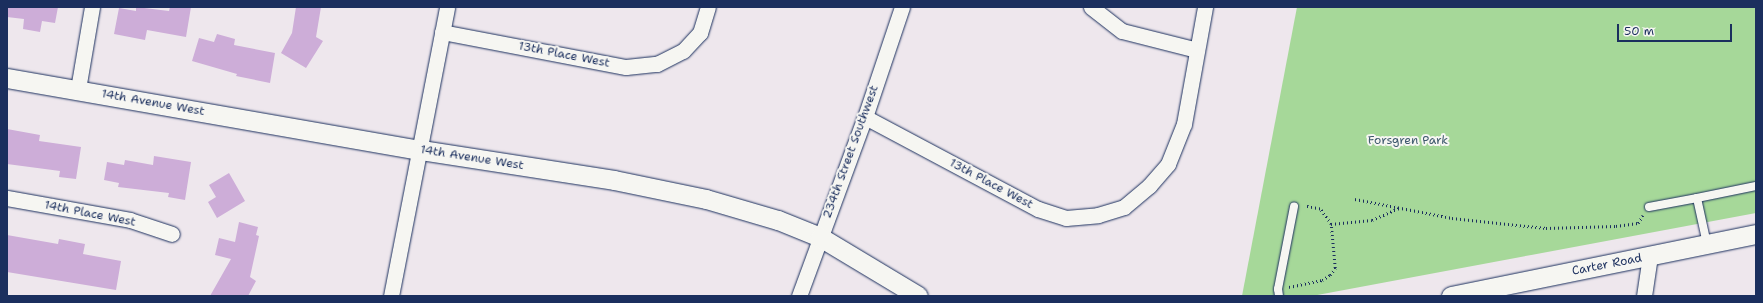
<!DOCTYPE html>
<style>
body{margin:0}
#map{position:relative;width:1763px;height:303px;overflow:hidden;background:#eee7ed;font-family:"Shantell Sans",sans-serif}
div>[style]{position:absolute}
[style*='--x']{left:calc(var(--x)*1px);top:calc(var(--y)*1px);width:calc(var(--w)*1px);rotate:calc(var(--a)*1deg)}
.green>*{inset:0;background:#a6d899}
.building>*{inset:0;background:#cdadd8}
.path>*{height:2.5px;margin-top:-1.25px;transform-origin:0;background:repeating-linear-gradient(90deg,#1b2f5e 0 1px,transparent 0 4px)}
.roads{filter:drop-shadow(0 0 1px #1b2f5e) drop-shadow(0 0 1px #1b2f5e)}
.service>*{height:8px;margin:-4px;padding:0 4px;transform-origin:4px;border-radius:4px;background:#f6f6f2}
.minor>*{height:15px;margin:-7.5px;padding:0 7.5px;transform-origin:7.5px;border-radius:7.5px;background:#f6f6f2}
.tertiary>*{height:19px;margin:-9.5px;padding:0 9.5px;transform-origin:9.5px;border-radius:9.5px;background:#f6f6f2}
span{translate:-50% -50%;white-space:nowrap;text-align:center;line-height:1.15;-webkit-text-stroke:4px #f6f6f2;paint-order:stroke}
.street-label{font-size:12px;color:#1b2f5e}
.park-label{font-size:12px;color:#3e596d}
.frame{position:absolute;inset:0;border:8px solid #1b2f5e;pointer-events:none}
.scale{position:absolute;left:1617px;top:24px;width:115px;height:18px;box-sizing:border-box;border:2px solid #1b2f5e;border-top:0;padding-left:5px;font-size:12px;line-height:14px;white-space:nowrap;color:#1b2f5e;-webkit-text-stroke:3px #f6f6f2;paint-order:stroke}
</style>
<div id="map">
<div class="green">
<div style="clip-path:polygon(1297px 7px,1756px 7px,1756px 213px,1312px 296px,1242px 296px)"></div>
</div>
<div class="building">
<div style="clip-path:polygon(7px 7px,58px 7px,55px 23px,42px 21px,40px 32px,23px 29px,24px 19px,7px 17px)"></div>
<div style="clip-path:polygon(136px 7px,169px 11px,170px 7px,191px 7px,186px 37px,147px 30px,145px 40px,114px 34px,119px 8px,136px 11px)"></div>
<div style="clip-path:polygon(296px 7px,321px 7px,316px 37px,323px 41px,306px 68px,281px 53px,292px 33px)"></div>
<div style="clip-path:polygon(217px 34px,235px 39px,234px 45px,275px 53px,270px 83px,236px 76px,237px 74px,192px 61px,199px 38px,214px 42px)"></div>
<div style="clip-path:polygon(7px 129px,40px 135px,39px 141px,81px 147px,76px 179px,59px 177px,60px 171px,7px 164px)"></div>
<div style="clip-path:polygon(154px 156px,191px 162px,185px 200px,168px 197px,169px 193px,118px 187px,119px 183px,104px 180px,107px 162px,124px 165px,125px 160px,153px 165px)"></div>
<div style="clip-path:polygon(229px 173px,245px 201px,217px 218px,208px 202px,216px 197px,209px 185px)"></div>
<div style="clip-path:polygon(239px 222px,258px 227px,256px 235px,259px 236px,250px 277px,256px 281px,248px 296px,210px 296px,231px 259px,215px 255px,219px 238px,235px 242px)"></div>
<div style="clip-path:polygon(7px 235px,58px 244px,59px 239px,85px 244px,83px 254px,121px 261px,116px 290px,7px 272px)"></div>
</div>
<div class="path">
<div style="--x:1355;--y:199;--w:99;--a:11.1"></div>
<div style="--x:1452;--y:218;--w:95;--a:6.1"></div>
<div style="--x:1546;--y:228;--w:70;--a:-1.6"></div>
<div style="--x:1616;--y:226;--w:22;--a:-8"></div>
<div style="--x:1638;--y:223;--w:9;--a:-58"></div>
<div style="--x:1331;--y:224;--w:41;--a:-5.6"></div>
<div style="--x:1372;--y:220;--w:30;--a:-24"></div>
<div style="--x:1289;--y:287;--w:34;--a:-12"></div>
<div style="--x:1322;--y:280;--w:9;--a:-32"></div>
<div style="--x:1330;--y:275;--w:9;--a:-54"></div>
<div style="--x:1335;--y:268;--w:44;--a:-95.2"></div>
<div style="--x:1331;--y:224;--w:19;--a:-126"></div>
<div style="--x:1320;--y:209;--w:15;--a:-169"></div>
</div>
<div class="roads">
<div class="service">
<div style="--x:1649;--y:207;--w:49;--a:-10.6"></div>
<div style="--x:1707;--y:244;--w:47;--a:-102.3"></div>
<div style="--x:1697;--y:198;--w:60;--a:-11.5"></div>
<div style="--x:1279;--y:296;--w:7;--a:-98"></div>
<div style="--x:1278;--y:289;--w:84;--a:-79"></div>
</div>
<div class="minor">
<div style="--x:1091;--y:7;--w:39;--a:38"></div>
<div style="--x:1122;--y:31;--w:77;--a:14.2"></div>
<div style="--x:442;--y:32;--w:187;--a:10.8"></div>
<div style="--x:626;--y:67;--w:31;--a:-6"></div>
<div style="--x:657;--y:64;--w:29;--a:-27"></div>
<div style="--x:683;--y:51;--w:25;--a:-47"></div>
<div style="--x:700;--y:33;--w:27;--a:-73"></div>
<div style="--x:78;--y:89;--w:83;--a:-80.3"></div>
<div style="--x:865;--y:117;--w:196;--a:28"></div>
<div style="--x:1038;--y:209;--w:29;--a:18"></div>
<div style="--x:1066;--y:218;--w:32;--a:-5"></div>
<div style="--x:1098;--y:215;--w:27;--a:-17"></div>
<div style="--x:1124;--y:207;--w:33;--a:-40"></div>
<div style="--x:1149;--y:186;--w:29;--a:-49"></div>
<div style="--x:1168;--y:164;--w:43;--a:-68.2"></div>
<div style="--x:1184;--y:124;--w:119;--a:-79.8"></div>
<div style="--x:7;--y:198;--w:125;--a:10.1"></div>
<div style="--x:130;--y:220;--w:44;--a:18.4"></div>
<div style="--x:391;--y:296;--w:294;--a:-79"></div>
<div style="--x:799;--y:296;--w:191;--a:-69.8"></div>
<div style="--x:865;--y:117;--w:116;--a:-71.4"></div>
<div style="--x:1644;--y:296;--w:40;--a:-81.5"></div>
</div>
<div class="tertiary">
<div style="--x:7;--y:78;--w:420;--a:9.9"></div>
<div style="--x:421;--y:150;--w:195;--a:8.8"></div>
<div style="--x:614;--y:180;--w:94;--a:11.7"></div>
<div style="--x:706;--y:199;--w:75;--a:16.3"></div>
<div style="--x:778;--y:220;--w:45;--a:22"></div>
<div style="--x:820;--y:237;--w:114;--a:31"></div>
<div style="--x:1451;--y:296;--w:311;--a:-11.5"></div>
</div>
</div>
<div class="street-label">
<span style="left:564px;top:55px;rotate:11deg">13th Place West</span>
<span style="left:153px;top:103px;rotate:10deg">14th Avenue West</span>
<span style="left:851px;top:152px;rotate:-70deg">234th Street Southwest</span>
<span style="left:472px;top:158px;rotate:9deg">14th Avenue West</span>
<span style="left:991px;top:184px;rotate:28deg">13th Place West</span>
<span style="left:90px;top:214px;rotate:11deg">14th Place West</span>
<span style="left:1607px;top:265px;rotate:-11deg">Carter Road</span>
</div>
<div class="park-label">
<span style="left:1408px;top:141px">Forsgren Park</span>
</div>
<div class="frame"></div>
<div class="scale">50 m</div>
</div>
